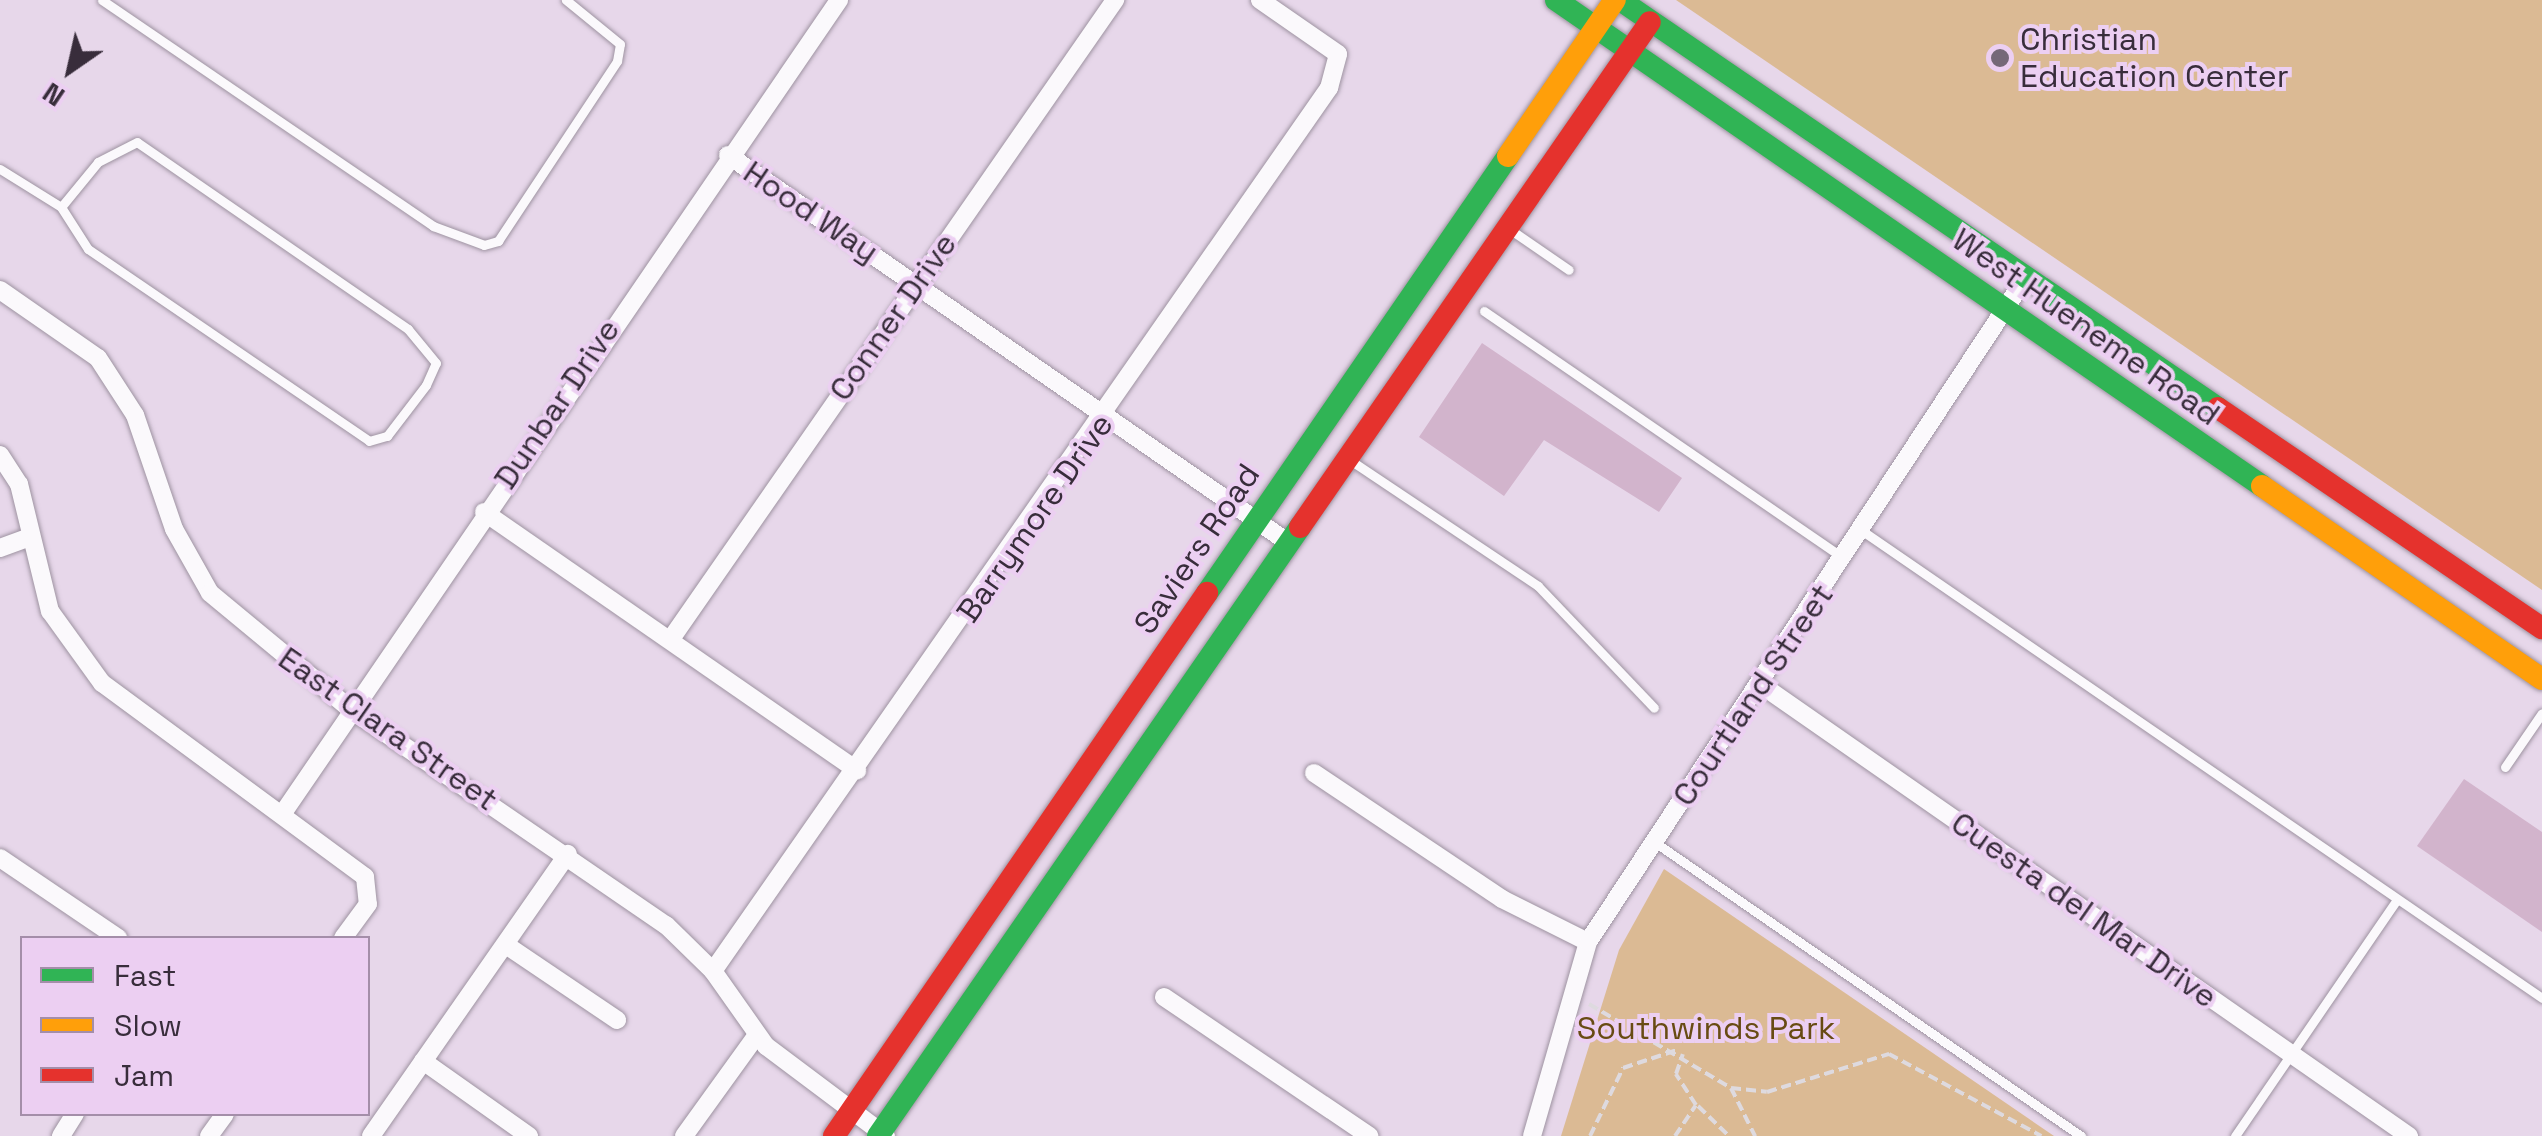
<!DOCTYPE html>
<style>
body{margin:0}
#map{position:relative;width:2542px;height:1136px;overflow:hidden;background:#e7d7ea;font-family:"Space Grotesk",sans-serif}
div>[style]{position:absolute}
.green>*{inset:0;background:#dbba94}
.building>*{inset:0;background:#d2b4cc}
.path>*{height:4px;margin-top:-2px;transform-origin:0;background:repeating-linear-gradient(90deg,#dedadf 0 10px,transparent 0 15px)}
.roads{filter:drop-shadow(0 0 2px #9e93a1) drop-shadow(0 0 2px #9e93a1)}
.lane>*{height:9px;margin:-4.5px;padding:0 4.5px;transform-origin:4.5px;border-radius:4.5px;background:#fbf9fc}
.street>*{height:18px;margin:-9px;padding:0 9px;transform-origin:9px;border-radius:9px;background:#fbf9fc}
.fast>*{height:22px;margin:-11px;padding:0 11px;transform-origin:11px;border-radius:11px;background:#30b455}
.slow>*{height:22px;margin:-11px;padding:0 11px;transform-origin:11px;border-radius:11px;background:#ff9f0a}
.jam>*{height:22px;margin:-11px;padding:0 11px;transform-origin:11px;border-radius:11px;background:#e5322d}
.dots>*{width:28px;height:28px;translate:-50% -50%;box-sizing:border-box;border:5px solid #eccff2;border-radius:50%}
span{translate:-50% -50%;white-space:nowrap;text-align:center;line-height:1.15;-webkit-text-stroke:8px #eccff2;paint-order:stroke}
.poi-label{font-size:32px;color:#382d3b}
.left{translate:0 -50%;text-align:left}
.street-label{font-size:32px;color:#382d3b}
.park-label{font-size:32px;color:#684b13}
.legend{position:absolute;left:20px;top:936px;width:350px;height:180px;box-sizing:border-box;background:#eccff2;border:2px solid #a48ea9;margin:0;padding:12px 18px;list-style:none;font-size:30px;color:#382d3b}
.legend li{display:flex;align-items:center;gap:20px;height:50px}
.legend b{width:50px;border:2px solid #a48ea9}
.north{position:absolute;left:20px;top:20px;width:100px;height:100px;-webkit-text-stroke:8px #eccff2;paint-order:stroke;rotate:214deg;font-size:28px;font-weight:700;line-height:40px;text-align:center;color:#382d3b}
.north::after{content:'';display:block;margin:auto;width:35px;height:45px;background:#382d3b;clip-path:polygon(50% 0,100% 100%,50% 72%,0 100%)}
</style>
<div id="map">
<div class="green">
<div style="clip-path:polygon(1676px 0,2542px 0,2542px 590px)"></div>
<div style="clip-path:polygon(1664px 869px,2054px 1136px,1561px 1136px,1619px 950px)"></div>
</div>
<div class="building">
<div style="clip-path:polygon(1482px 343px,1682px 478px,1659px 512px,1544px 440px,1504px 496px,1419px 437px)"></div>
<div style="clip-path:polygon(2464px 779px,2542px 832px,2542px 932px,2417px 846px)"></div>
</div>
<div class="path">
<div style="left:1589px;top:1004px;width:165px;rotate:30.6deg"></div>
<div style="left:1731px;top:1088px;width:54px;rotate:63.4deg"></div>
<div style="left:1731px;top:1088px;width:36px;rotate:6deg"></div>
<div style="left:1767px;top:1092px;width:128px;rotate:-17.3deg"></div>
<div style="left:1889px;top:1054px;width:173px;rotate:28.3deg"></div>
<div style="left:1698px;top:1106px;width:43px;rotate:44.1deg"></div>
<div style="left:1590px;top:1136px;width:76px;rotate:-64.1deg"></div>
<div style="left:1623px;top:1068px;width:57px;rotate:-18.4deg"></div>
<div style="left:1675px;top:1136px;width:37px;rotate:-56deg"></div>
<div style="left:1696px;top:1105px;width:37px;rotate:-123deg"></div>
<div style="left:1676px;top:1074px;width:21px;rotate:-71deg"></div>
</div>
<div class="roads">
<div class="lane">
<div style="left:102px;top:0;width:401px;rotate:34.3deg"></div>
<div style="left:433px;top:226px;width:54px;rotate:20.4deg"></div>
<div style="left:484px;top:245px;width:15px;rotate:-16deg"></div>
<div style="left:498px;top:241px;width:216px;rotate:-56.5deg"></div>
<div style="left:617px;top:61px;width:17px;rotate:-80deg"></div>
<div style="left:620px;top:44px;width:70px;rotate:-140.8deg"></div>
<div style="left:0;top:169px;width:72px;rotate:31.9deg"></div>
<div style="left:61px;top:207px;width:50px;rotate:57.3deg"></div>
<div style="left:88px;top:249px;width:340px;rotate:34.3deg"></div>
<div style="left:369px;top:441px;width:19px;rotate:-16deg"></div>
<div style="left:387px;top:436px;width:64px;rotate:-52.6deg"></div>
<div style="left:426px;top:385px;width:24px;rotate:-66deg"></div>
<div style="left:436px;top:363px;width:44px;rotate:-129.5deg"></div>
<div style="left:408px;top:329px;width:329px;rotate:-145.4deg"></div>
<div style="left:137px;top:142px;width:44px;rotate:152.9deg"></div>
<div style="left:98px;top:162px;width:58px;rotate:129.4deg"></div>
<div style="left:1511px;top:230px;width:70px;rotate:34.6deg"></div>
<div style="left:1484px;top:311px;width:436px;rotate:34.5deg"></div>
<div style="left:1350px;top:460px;width:226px;rotate:33.8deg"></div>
<div style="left:1538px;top:586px;width:168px;rotate:46.4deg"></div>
<div style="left:1864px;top:532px;width:823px;rotate:34.5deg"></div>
<div style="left:2505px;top:767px;width:65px;rotate:-55.6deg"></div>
<div style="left:1653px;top:841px;width:520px;rotate:34.58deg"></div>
<div style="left:2235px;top:1136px;width:287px;rotate:-55.6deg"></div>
</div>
<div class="street">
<div style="left:728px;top:155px;width:682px;rotate:34.67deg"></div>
<div style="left:0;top:290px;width:119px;rotate:34.8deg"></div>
<div style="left:98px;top:358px;width:68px;rotate:57deg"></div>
<div style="left:135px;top:415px;width:120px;rotate:71.1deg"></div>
<div style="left:174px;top:529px;width:73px;rotate:60.6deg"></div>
<div style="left:210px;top:593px;width:182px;rotate:39.6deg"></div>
<div style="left:350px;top:709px;width:383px;rotate:34.4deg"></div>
<div style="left:666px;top:925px;width:66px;rotate:44.4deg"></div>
<div style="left:713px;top:971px;width:92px;rotate:54.8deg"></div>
<div style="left:766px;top:1046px;width:150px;rotate:36.9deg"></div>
<div style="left:0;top:455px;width:35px;rotate:57deg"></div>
<div style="left:19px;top:484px;width:131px;rotate:76.3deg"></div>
<div style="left:50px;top:611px;width:89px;rotate:54.2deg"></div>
<div style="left:102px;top:683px;width:327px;rotate:36.4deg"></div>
<div style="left:365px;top:877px;width:27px;rotate:84deg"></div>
<div style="left:368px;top:904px;width:42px;rotate:126.3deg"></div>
<div style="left:484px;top:512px;width:454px;rotate:34.7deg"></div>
<div style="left:0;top:548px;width:29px;rotate:-20deg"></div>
<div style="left:673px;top:636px;width:775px;rotate:-55.2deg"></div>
<div style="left:1760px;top:684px;width:791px;rotate:34.86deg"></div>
<div style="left:1314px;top:773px;width:226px;rotate:33.8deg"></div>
<div style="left:1502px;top:899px;width:96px;rotate:26.6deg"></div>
<div style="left:283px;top:813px;width:985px;rotate:-55.63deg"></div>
<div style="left:0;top:858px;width:143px;rotate:34.1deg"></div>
<div style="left:506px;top:945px;width:134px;rotate:34deg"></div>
<div style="left:713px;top:971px;width:1077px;rotate:-55.1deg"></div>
<div style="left:1329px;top:88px;width:35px;rotate:-75deg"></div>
<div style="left:1338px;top:54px;width:95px;rotate:-145.3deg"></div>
<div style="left:1164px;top:997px;width:248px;rotate:34.1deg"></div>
<div style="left:423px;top:1061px;width:130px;rotate:35.3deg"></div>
<div style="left:61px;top:1136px;width:26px;rotate:-58deg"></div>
<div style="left:209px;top:1136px;width:27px;rotate:-54deg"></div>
<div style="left:371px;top:1136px;width:344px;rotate:-55.1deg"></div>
<div style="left:684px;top:1136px;width:123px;rotate:-54.2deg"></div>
<div style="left:1532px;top:1136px;width:202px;rotate:-73.9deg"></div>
<div style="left:1588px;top:942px;width:796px;rotate:-56.63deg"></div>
</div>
<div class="fast">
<div style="left:1556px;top:0;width:857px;rotate:34.54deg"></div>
<div style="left:1620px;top:0;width:724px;rotate:34.3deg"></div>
<div style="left:1207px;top:593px;width:531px;rotate:-55.44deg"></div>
<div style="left:878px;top:1136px;width:741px;rotate:-55.28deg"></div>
</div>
<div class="slow">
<div style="left:1508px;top:156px;width:189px;rotate:-55.6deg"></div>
<div style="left:2262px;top:486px;width:340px;rotate:34.6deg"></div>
</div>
<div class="jam">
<div style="left:2218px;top:408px;width:392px;rotate:34.2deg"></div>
<div style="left:1300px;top:527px;width:614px;rotate:-55.28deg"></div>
<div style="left:834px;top:1136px;width:659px;rotate:-55.51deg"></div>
</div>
</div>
<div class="dots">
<div style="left:2000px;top:58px;background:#756878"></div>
</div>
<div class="poi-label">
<span class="left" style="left:2020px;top:58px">Christian<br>Education Center</span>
</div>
<div class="street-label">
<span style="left:811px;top:212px;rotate:34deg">Hood Way</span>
<span style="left:893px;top:317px;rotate:-55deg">Conner Drive</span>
<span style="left:2086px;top:327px;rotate:35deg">West Hueneme Road</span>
<span style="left:557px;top:404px;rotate:-56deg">Dunbar Drive</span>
<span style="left:1035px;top:518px;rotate:-55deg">Barrymore Drive</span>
<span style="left:1197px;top:549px;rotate:-56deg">Saviers Road</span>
<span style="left:1753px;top:695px;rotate:-56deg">Courtland Street</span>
<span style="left:388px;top:729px;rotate:35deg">East Clara Street</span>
<span style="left:2084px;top:910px;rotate:35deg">Cuesta del Mar Drive</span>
</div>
<div class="park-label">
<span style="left:1706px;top:1028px">Southwinds Park</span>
</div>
<ul class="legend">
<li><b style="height:12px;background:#30b455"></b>Fast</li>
<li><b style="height:12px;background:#ff9f0a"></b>Slow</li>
<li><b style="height:12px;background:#e5322d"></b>Jam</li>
</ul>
<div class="north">N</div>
</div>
